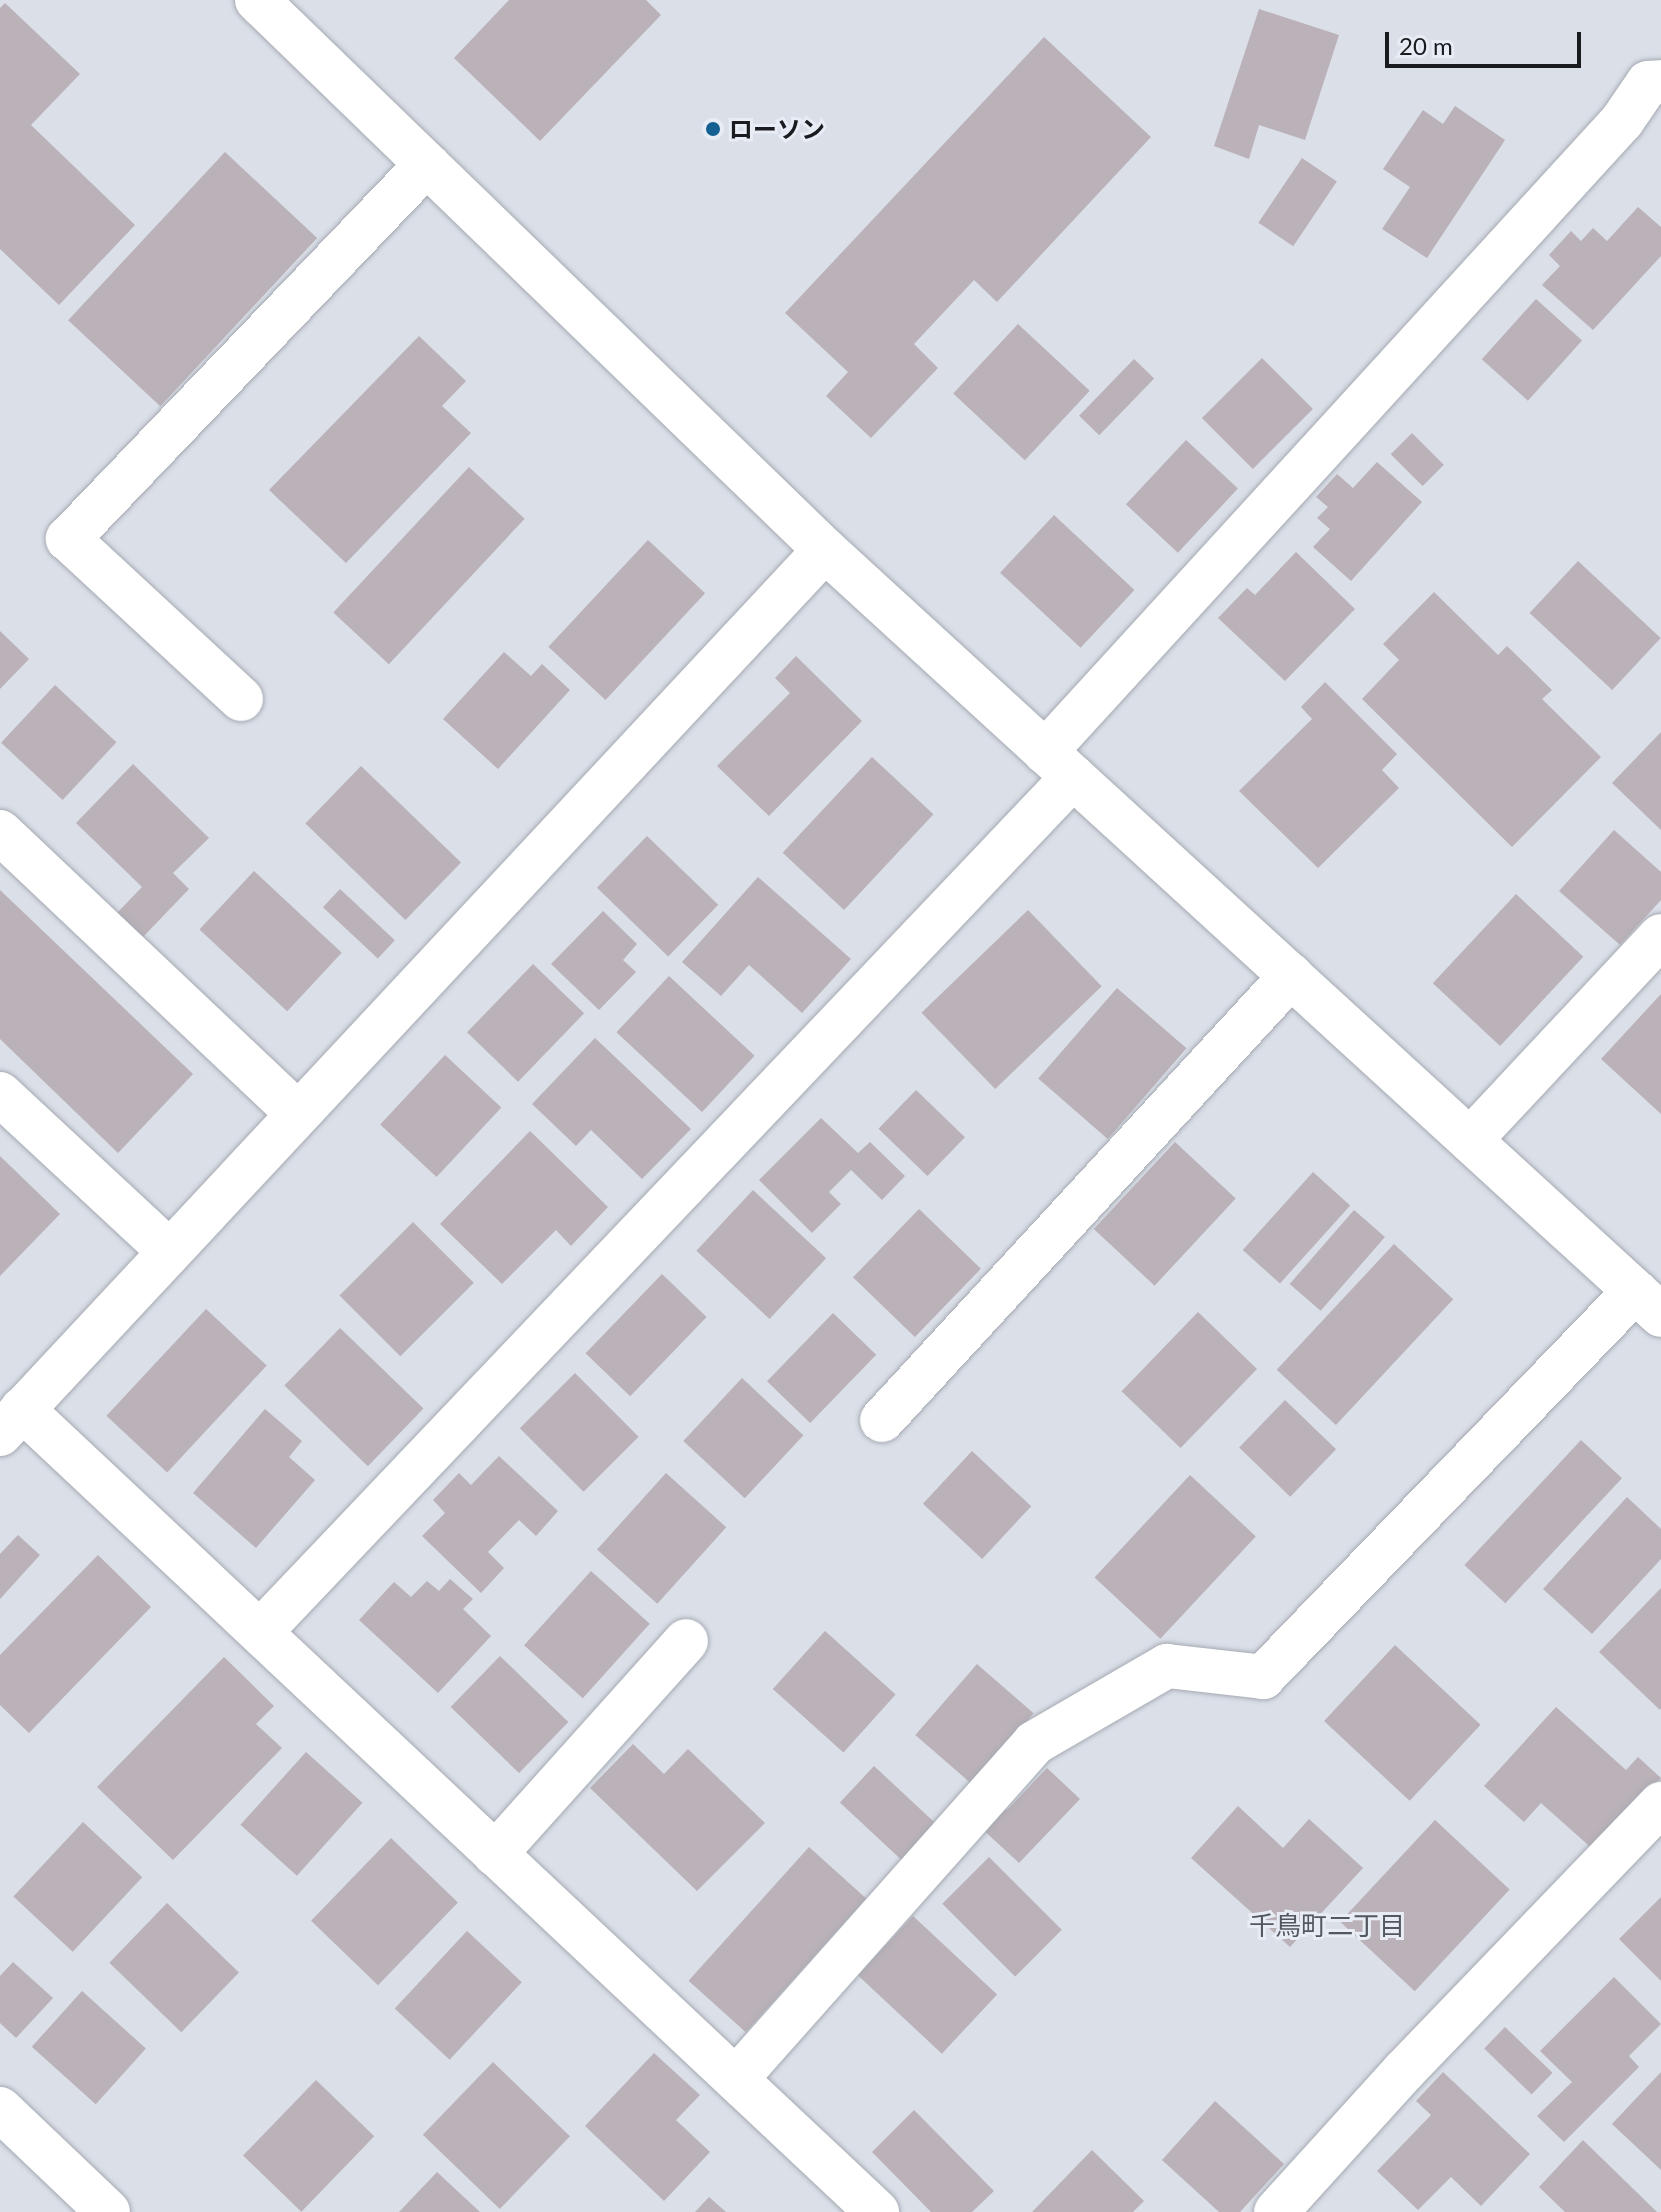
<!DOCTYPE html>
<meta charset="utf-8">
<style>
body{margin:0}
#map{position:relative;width:1661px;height:2212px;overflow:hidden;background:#dadfe8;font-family:Lato,"Noto Sans JP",sans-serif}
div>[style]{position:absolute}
.building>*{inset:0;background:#bbb1b8;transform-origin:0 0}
.roads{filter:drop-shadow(0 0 2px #a5aab2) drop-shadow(0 0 2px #a5aab2)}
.minor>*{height:44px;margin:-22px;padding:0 22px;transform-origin:22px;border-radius:22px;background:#fff}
.highway>*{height:44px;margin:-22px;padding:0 22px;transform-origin:22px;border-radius:22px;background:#fff}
.dots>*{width:22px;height:22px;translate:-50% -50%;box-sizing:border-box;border:4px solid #e7ecf5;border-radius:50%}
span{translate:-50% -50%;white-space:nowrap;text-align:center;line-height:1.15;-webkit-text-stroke:6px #e7ecf5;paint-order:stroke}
.poi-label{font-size:24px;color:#191b1e;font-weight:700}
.left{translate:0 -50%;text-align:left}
.neighbourhood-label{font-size:26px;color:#53575e}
.scale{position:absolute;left:1385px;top:32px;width:196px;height:36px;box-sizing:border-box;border:4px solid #191b1e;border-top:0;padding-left:10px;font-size:24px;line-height:28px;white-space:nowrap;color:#191b1e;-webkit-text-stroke:6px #e7ecf5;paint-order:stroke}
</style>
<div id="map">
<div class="building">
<div style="clip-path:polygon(509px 0,646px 0,661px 15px,540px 141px,454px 58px)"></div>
<div style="clip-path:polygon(5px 3px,80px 74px,31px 125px,135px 225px,59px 305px,0 249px,0 8px)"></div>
<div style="clip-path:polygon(1259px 9px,1339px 35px,1305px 140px,1259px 125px,1249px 159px,1214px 146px)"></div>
<div style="clip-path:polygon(1044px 37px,1151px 137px,997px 302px,974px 280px,914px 344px,938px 368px,871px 438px,826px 396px,848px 372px,785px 313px)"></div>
<div style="clip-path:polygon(1455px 106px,1505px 140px,1427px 258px,1382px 229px,1410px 187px,1383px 169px,1423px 110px,1443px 124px)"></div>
<div style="left:225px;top:152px;width:126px;height:230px;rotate:43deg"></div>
<div style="left:1302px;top:158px;width:42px;height:78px;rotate:34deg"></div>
<div style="clip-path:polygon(1638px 207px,1661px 227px,1661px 256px,1593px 330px,1542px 285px,1560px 266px,1549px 255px,1571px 231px,1581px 241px,1593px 228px,1607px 241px)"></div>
<div style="left:1536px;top:299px;width:62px;height:81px;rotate:42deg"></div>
<div style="left:1018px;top:324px;width:98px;height:95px;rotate:43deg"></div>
<div style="clip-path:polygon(419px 336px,466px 381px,442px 406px,471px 433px,346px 563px,269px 490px)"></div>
<div style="left:1262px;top:358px;width:72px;height:85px;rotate:45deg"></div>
<div style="left:1134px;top:359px;width:28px;height:79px;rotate:44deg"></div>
<div style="left:1412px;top:433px;width:45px;height:30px;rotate:45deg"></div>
<div style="left:1186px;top:440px;width:71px;height:88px;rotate:43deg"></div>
<div style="clip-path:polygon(1377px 462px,1422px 502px,1351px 581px,1313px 547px,1330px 529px,1317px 518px,1328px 507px,1316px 497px,1337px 474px,1353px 488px)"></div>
<div style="left:469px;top:467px;width:76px;height:199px;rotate:43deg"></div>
<div style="left:1054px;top:515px;width:110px;height:79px;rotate:43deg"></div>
<div style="left:648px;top:540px;width:78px;height:146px;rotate:43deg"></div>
<div style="clip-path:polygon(1296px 552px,1355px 609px,1285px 681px,1218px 618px,1247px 588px,1255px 595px)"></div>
<div style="left:1578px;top:561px;width:113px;height:71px;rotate:43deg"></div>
<div style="clip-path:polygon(1434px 592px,1498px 655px,1507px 646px,1552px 690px,1542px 699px,1601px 757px,1512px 847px,1362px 699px,1399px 660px,1383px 644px)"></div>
<div style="clip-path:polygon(0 631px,29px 659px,0 689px)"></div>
<div style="clip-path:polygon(504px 652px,531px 676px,542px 664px,570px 690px,498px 769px,443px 719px)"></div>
<div style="clip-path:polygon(796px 656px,862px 721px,769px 816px,717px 766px,790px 693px,775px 678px)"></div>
<div style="clip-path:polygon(1325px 682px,1397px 754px,1382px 770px,1399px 788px,1318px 868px,1239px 791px,1312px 719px,1301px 707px)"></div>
<div style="left:55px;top:685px;width:84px;height:79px;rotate:43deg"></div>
<div style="clip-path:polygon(1661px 732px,1661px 830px,1612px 783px)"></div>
<div style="left:872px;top:757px;width:84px;height:131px;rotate:43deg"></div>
<div style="clip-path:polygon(133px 764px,209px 838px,173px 873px,189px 889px,142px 938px,117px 913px,142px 887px,76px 823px)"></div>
<div style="left:361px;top:766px;width:139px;height:80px;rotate:44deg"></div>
<div style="clip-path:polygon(1614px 830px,1661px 872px,1661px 900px,1620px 945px,1559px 891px)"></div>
<div style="left:647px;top:836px;width:99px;height:72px;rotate:44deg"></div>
<div style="left:254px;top:871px;width:120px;height:80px;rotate:43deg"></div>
<div style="clip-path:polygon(758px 877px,851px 959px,802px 1013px,749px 965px,721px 996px,682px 962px)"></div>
<div style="left:340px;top:889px;width:75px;height:25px;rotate:43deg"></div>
<div style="clip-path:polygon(0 890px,193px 1074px,118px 1153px,0 1039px)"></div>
<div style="left:1516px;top:894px;width:92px;height:122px;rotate:43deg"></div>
<div style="left:1028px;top:910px;width:106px;height:148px;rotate:46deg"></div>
<div style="clip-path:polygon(603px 911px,637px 944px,623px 960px,636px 972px,599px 1010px,551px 964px)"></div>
<div style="left:533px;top:964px;width:71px;height:95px;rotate:44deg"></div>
<div style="left:669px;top:976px;width:117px;height:77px;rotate:43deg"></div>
<div style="left:1117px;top:988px;width:92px;height:120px;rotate:41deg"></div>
<div style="clip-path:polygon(1661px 994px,1661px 1114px,1601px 1059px)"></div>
<div style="clip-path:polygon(595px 1038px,691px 1129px,642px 1179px,591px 1130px,576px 1146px,532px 1104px)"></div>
<div style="left:445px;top:1055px;width:77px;height:95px;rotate:43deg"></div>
<div style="left:916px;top:1090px;width:68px;height:54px;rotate:44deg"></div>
<div style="clip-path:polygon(821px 1118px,858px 1153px,870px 1142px,905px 1176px,882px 1200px,851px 1170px,829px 1192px,841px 1204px,812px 1233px,759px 1180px)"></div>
<div style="clip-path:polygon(530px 1131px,608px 1207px,571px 1246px,556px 1230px,502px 1284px,440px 1224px)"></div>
<div style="left:1175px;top:1142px;width:83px;height:119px;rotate:43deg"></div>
<div style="clip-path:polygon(0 1156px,60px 1214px,0 1276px)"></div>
<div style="left:1313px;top:1172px;width:50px;height:105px;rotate:42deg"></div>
<div style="left:753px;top:1190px;width:100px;height:83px;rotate:43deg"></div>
<div style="left:919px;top:1209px;width:86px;height:95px;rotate:44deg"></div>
<div style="left:1354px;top:1210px;width:41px;height:98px;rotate:41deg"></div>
<div style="left:413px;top:1222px;width:86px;height:104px;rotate:45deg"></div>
<div style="left:1394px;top:1244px;width:81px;height:172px;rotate:43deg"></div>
<div style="left:662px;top:1274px;width:62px;height:110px;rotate:44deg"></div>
<div style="left:206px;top:1309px;width:83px;height:146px;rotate:43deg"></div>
<div style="left:1198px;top:1312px;width:82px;height:110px;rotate:44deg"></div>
<div style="left:833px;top:1313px;width:60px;height:95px;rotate:44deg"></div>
<div style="left:340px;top:1328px;width:116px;height:80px;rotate:44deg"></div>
<div style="left:575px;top:1373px;width:90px;height:78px;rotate:45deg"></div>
<div style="left:742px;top:1378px;width:84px;height:86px;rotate:43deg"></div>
<div style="left:1285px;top:1400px;width:71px;height:66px;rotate:44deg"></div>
<div style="clip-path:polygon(265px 1409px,302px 1441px,289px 1457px,315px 1480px,256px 1548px,193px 1493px)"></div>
<div style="left:1581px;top:1440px;width:56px;height:171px;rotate:43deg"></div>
<div style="left:972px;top:1451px;width:81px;height:72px;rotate:43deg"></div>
<div style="clip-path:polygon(499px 1456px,558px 1511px,536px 1536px,519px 1520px,488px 1552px,504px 1568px,481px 1593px,422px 1536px,445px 1513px,433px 1500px,459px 1473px,471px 1485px)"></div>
<div style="left:666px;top:1473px;width:81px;height:103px;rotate:42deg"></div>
<div style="left:1190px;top:1475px;width:90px;height:140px;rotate:43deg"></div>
<div style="clip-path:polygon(1627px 1497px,1661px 1529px,1661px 1559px,1592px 1634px,1543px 1589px)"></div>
<div style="clip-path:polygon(18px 1535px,40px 1555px,0 1599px,0 1554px)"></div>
<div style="clip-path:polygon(98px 1555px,151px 1607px,29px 1733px,0 1705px,0 1655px)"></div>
<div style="left:591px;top:1571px;width:79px;height:100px;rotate:42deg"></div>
<div style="clip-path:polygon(450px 1579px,473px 1599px,463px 1609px,491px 1636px,438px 1693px,359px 1620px,394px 1582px,411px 1597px,427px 1581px,439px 1591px)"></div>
<div style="clip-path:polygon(1661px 1588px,1661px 1708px,1660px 1710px,1599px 1652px)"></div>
<div style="left:825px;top:1631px;width:95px;height:78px;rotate:42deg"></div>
<div style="left:1395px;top:1645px;width:117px;height:104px;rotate:43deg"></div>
<div style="left:500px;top:1656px;width:95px;height:71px;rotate:44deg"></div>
<div style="clip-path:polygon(224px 1657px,274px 1706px,256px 1724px,282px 1748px,173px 1860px,97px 1787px)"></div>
<div style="left:977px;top:1664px;width:75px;height:94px;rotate:41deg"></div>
<div style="clip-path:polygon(1556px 1707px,1626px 1770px,1638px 1757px,1661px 1778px,1596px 1852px,1541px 1803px,1524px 1822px,1484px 1786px)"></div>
<div style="clip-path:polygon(633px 1744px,664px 1774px,688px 1749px,765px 1823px,697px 1891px,590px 1788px)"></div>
<div style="left:306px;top:1752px;width:76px;height:98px;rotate:42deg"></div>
<div style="left:874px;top:1766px;width:84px;height:50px;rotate:43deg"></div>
<div style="clip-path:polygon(1047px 1768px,1080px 1799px,1019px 1863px,979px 1826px,999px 1803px,1007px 1810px)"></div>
<div style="clip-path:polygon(1238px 1806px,1283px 1848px,1309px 1819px,1363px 1868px,1290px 1947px,1191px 1858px)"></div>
<div style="left:1435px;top:1820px;width:102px;height:139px;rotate:43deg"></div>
<div style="left:83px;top:1822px;width:81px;height:102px;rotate:43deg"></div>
<div style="left:391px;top:1838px;width:93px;height:115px;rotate:44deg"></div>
<div style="left:809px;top:1847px;width:77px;height:180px;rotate:42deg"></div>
<div style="left:989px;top:1857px;width:103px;height:66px;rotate:45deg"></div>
<div style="clip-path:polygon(1661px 1897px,1661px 1981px,1619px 1939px)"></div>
<div style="left:167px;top:1903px;width:100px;height:83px;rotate:44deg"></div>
<div style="left:913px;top:1916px;width:115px;height:81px;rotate:43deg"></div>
<div style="left:467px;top:1931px;width:75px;height:106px;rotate:43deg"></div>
<div style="clip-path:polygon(13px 1962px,53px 1998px,16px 2038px,0 2023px,0 1976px)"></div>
<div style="clip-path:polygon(1614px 1977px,1661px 2024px,1629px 2056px,1639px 2067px,1564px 2142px,1537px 2116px,1572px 2082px,1540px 2051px)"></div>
<div style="left:82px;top:1991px;width:86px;height:75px;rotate:42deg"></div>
<div style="left:1505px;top:2027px;width:66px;height:30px;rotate:44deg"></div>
<div style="clip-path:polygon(654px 2053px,700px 2095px,676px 2120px,710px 2152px,664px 2201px,585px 2126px)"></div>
<div style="left:493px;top:2062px;width:107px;height:101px;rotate:44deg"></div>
<div style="clip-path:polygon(1443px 2072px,1530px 2154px,1481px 2206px,1451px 2177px,1418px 2210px,1377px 2171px,1431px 2115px,1416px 2101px)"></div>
<div style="clip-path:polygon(1661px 2072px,1661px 2170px,1612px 2124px)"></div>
<div style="left:316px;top:2080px;width:81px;height:105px;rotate:44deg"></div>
<div style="clip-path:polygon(1215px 2101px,1284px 2164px,1240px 2212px,1219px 2212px,1162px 2160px)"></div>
<div style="clip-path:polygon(914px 2110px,994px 2191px,972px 2212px,931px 2212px,872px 2152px)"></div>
<div style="clip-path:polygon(1583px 2140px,1657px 2212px,1565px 2212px,1539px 2187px)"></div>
<div style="clip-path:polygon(1092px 2150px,1144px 2201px,1133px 2212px,1032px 2212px)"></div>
<div style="clip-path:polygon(437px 2172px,480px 2212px,399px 2212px)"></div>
<div style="clip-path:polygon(709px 2197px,726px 2212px,695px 2212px)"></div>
</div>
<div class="roads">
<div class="minor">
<div style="left:257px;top:0;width:791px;rotate:44.08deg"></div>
<div style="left:825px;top:550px;width:1133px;rotate:42.46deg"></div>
<div style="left:241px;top:699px;width:236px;rotate:-137.2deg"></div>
<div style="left:68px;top:539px;width:519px;rotate:-46.25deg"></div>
<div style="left:1045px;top:752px;width:855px;rotate:-47.56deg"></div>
<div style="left:1622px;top:121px;width:46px;rotate:-55.6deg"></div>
<div style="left:1648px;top:83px;width:13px;rotate:-4deg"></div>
<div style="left:0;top:832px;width:410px;rotate:43.4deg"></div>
<div style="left:0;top:1094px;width:231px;rotate:42.9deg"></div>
<div style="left:1470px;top:1140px;width:279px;rotate:-46.9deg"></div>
<div style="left:22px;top:1409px;width:1173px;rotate:43.2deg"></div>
<div style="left:882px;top:1420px;width:604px;rotate:-47.35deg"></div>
<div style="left:0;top:1434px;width:1209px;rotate:-46.98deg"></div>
<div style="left:260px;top:1632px;width:1180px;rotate:-46.44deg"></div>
<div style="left:495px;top:1854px;width:286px;rotate:-48.1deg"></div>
<div style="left:736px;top:2079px;width:449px;rotate:-48.4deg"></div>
<div style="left:1034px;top:1743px;width:154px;rotate:-30.1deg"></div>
<div style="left:1167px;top:1666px;width:97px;rotate:6.5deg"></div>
<div style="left:1263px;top:1677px;width:536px;rotate:-46.06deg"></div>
<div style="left:0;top:2109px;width:149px;rotate:43.6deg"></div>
<div style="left:1276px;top:2212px;width:190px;rotate:-47.8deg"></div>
<div style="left:1404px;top:2071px;width:371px;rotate:-46.1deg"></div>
</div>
<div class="highway">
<div style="left:262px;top:5px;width:5px;rotate:-90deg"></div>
</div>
</div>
<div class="dots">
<div style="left:713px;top:129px;background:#156093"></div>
</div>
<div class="poi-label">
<span class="left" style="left:729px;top:129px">ローソン</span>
</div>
<div class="neighbourhood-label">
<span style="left:1327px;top:1926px">千鳥町二丁目</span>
</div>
<div class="scale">20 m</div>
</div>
